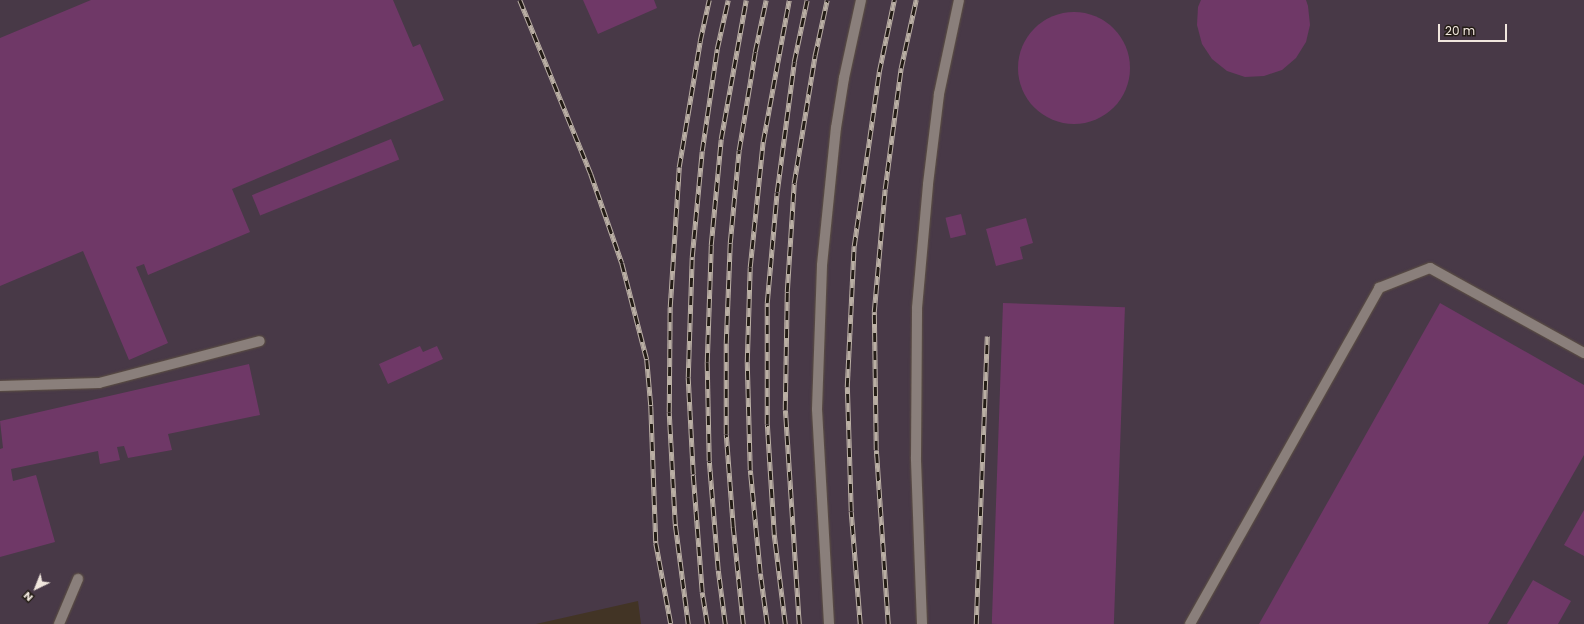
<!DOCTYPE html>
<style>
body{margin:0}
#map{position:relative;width:1584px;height:624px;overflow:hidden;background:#423425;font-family:Poppins,sans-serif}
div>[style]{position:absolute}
.industrial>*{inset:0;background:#483947}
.building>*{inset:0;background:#6f3867;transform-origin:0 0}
.round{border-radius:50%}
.roads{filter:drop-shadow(0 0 1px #5e5143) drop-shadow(0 0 1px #5e5143)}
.minor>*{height:10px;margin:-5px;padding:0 5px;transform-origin:5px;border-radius:5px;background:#8a7f7b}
.rail>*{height:4.5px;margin-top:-2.25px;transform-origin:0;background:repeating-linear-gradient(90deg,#241d16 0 9px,#baafa4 0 18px);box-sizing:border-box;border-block:1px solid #baafa4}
span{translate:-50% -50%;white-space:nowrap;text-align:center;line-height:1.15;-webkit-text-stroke:3px #241d16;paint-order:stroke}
.north{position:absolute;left:16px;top:568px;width:40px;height:40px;-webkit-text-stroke:3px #241d16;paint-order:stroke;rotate:223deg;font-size:11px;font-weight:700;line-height:16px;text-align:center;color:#f1e7de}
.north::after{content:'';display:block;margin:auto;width:14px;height:18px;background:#f1e7de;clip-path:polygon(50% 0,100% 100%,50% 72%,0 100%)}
.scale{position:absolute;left:1438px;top:24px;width:69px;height:18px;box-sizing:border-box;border:2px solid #f1e7de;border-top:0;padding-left:5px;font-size:12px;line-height:14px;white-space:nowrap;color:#f1e7de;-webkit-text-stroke:3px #241d16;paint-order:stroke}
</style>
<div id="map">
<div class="industrial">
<div style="clip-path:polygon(0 0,1584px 0,1584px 624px,641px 624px,638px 601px,536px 624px,0 624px)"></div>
</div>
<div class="building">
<div style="clip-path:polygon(91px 0,393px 0,413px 47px,420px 44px,444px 100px,232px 189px,250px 232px,148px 275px,144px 264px,136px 267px,168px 343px,129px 360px,83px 251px,0 286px,0 38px)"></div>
<div style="clip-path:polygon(583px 0,654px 0,657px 8px,598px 34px)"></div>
<div style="clip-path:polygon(1201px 0,1306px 0,1308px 6px,1310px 25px,1306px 42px,1296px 58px,1282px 70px,1264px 76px,1245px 77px,1227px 71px,1212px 59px,1202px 44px,1197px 25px,1198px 7px)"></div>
<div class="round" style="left:1018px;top:12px;width:112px;height:112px"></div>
<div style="left:391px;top:139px;width:22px;height:150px;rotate:68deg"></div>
<div style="left:961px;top:214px;width:21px;height:16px;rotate:76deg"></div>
<div style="clip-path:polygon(1026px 218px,1033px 243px,1020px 247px,1023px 259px,996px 266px,986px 229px)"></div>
<div style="left:1003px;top:303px;width:122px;height:321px;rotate:2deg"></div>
<div style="clip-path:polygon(1440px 303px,1584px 385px,1584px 455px,1488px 624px,1259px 624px)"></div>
<div style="clip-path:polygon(420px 346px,423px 352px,437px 346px,443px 359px,388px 384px,379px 364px)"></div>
<div style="clip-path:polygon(249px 364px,260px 415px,168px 434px,172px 450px,128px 458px,124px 446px,117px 447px,120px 460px,100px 464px,98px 451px,11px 469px,13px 481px,36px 475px,55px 542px,0 557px,0 449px,3px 448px,0 421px)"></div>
<div style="clip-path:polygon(1584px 510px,1584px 556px,1564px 545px)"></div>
<div style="clip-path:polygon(1533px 580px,1571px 601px,1558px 624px,1507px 624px)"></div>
</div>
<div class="roads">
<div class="minor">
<div style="left:0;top:386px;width:99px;rotate:-1.7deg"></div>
<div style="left:99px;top:383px;width:166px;rotate:-14.6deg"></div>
<div style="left:59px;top:624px;width:49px;rotate:-67.1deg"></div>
<div style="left:829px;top:624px;width:215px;rotate:-93.2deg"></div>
<div style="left:817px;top:409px;width:144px;rotate:-88deg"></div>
<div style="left:822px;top:265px;width:138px;rotate:-84.2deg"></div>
<div style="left:836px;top:128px;width:51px;rotate:-80.9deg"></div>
<div style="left:844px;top:78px;width:80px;rotate:-77.7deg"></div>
<div style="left:922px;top:624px;width:167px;rotate:-92.1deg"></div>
<div style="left:916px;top:457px;width:149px;rotate:-89.6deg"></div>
<div style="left:917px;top:308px;width:124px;rotate:-84.9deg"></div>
<div style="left:928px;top:184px;width:91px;rotate:-83deg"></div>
<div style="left:939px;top:94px;width:96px;rotate:-78deg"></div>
<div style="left:1190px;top:624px;width:386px;rotate:-60.6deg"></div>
<div style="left:1379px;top:288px;width:55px;rotate:-21.4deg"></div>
<div style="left:1430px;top:268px;width:176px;rotate:28.9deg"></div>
</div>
</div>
<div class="rail">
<div style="left:520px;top:0;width:188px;rotate:67.8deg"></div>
<div style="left:591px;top:174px;width:94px;rotate:70.8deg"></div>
<div style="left:622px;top:263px;width:100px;rotate:75.5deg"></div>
<div style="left:647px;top:360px;width:46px;rotate:85deg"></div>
<div style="left:651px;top:406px;width:137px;rotate:87.9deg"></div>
<div style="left:656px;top:543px;width:82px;rotate:79.5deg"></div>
<div style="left:688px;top:624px;width:101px;rotate:-97.4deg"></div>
<div style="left:675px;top:524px;width:112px;rotate:-93.1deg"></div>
<div style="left:669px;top:412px;width:105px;rotate:-89.5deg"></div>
<div style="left:670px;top:307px;width:140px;rotate:-86.3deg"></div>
<div style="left:679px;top:167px;width:128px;rotate:-80.5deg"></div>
<div style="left:700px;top:41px;width:42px;rotate:-77.6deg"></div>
<div style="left:707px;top:624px;width:32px;rotate:-99deg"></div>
<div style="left:702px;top:592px;width:118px;rotate:-94.4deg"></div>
<div style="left:693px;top:474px;width:97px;rotate:-93deg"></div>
<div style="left:688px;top:377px;width:120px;rotate:-88.1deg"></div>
<div style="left:692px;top:257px;width:106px;rotate:-84.6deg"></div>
<div style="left:702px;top:151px;width:103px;rotate:-81.6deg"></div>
<div style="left:717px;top:49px;width:50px;rotate:-77.3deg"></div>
<div style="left:725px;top:624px;width:54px;rotate:-97.4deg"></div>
<div style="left:718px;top:570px;width:109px;rotate:-94.7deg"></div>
<div style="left:709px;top:461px;width:99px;rotate:-91.2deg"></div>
<div style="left:707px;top:362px;width:117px;rotate:-88deg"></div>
<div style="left:711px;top:245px;width:106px;rotate:-84.6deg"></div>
<div style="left:721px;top:139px;width:141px;rotate:-79.8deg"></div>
<div style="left:743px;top:624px;width:98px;rotate:-95.9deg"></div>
<div style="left:733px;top:527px;width:93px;rotate:-94.3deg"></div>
<div style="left:726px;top:434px;width:91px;rotate:-90deg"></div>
<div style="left:726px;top:343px;width:100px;rotate:-87.7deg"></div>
<div style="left:730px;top:243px;width:93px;rotate:-84.5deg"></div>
<div style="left:739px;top:150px;width:99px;rotate:-80.7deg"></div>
<div style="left:755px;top:52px;width:53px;rotate:-78.1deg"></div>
<div style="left:767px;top:624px;width:51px;rotate:-97.8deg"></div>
<div style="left:760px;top:573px;width:103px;rotate:-95.5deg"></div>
<div style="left:750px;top:470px;width:108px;rotate:-91.6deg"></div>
<div style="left:747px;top:362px;width:95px;rotate:-88.2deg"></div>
<div style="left:750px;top:267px;width:126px;rotate:-84.1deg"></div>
<div style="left:763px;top:142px;width:144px;rotate:-79.6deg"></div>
<div style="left:785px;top:624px;width:91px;rotate:-97deg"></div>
<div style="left:774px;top:534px;width:110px;rotate:-93.6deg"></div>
<div style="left:767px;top:424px;width:121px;rotate:-90deg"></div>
<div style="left:767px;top:303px;width:111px;rotate:-84.9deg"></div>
<div style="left:777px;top:192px;width:131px;rotate:-82.5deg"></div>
<div style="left:794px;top:62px;width:63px;rotate:-78.2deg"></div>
<div style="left:799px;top:624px;width:214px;rotate:-93.7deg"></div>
<div style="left:785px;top:410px;width:118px;rotate:-89deg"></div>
<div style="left:787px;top:292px;width:109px;rotate:-86.3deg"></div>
<div style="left:794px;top:183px;width:130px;rotate:-80.7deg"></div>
<div style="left:815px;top:55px;width:56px;rotate:-77.7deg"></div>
<div style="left:860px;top:624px;width:113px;rotate:-94.6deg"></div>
<div style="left:851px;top:511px;width:124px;rotate:-91.8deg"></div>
<div style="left:847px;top:387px;width:141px;rotate:-87.2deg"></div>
<div style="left:854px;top:246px;width:176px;rotate:-81.8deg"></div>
<div style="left:879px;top:72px;width:74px;rotate:-78.2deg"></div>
<div style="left:888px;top:624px;width:174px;rotate:-93.9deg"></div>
<div style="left:876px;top:450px;width:138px;rotate:-90.8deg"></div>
<div style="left:874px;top:312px;width:123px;rotate:-84.9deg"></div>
<div style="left:885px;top:189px;width:122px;rotate:-82.5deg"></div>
<div style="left:901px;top:68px;width:70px;rotate:-77.6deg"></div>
<div style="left:976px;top:624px;width:288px;rotate:-87.8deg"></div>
</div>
<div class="north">N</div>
<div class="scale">20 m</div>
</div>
